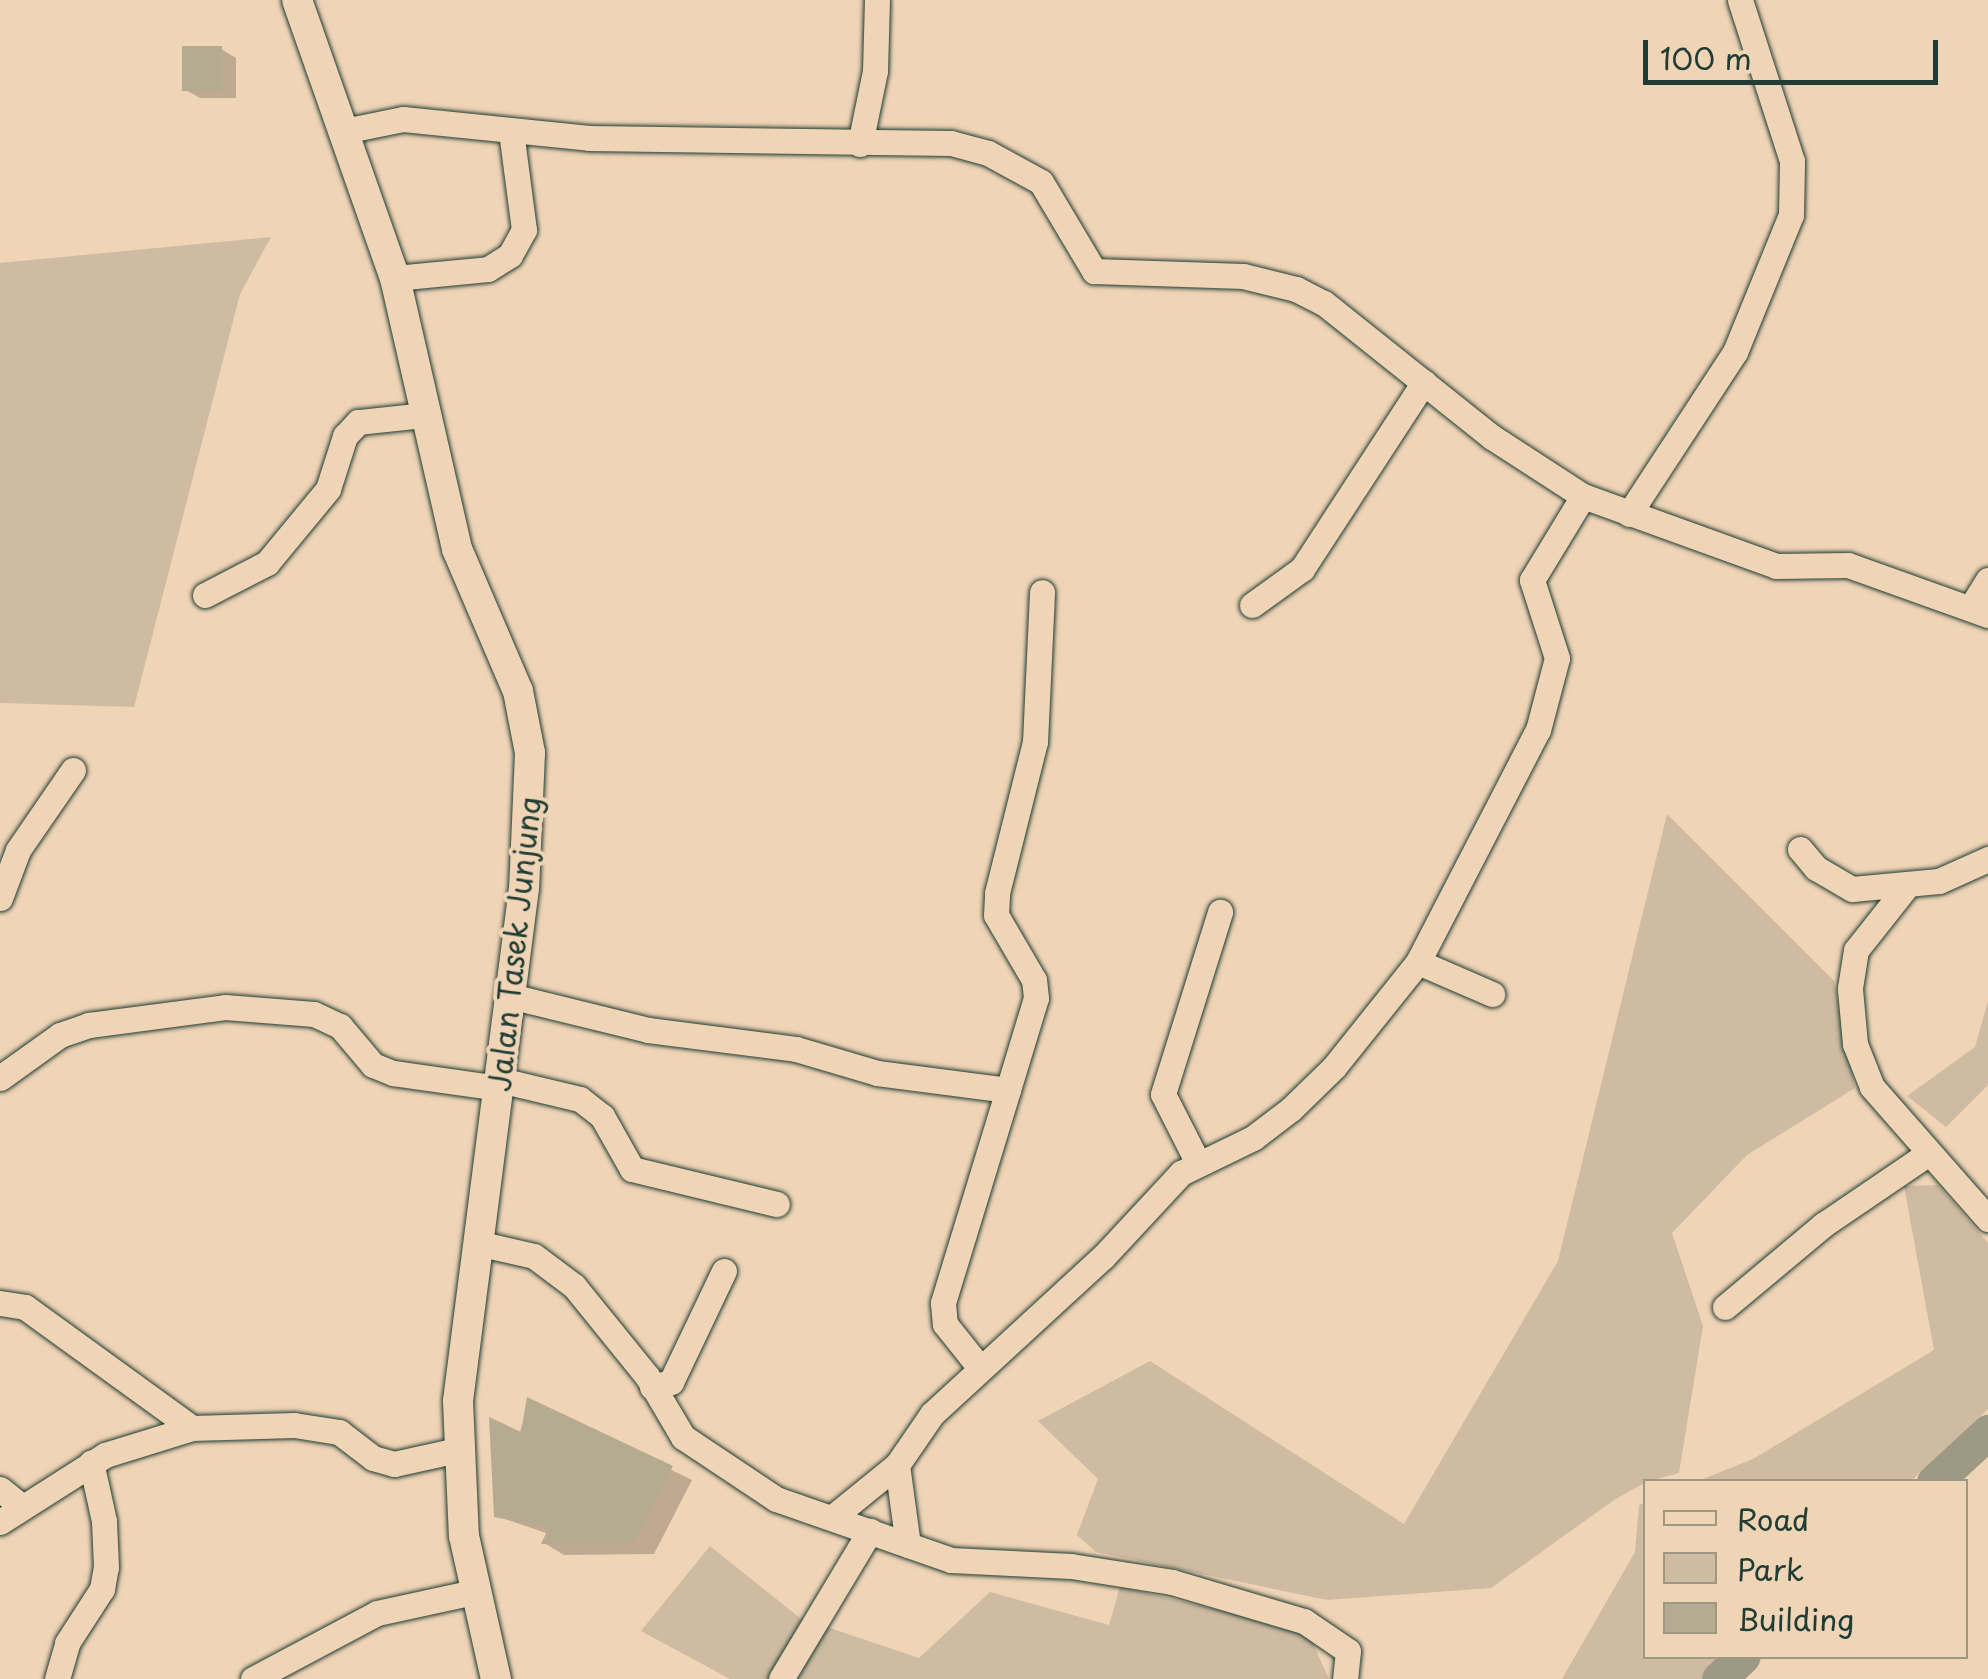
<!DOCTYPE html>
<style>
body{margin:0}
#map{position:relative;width:1988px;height:1679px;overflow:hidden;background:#f0d4b6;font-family:"Playpen Sans",sans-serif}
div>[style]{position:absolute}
.green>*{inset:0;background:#cebba1}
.shadow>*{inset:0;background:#0003}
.river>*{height:35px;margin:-17.5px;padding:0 17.5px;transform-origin:17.5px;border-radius:17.5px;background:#9d9983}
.building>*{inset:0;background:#b5aa92;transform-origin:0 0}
.roads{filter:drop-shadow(0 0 2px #1f3d34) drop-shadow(0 0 2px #1f3d34)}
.minor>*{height:25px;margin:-12.5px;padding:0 12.5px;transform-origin:12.5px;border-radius:12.5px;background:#f0d4b6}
.major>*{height:30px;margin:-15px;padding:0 15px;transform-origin:15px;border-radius:15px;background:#f0d4b6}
span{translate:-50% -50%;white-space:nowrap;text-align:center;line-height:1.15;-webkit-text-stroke:8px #f0d4b6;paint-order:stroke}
.street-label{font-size:30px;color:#1f3d34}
.legend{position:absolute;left:1643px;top:1479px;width:325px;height:180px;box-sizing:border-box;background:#f0d4b6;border:2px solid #9c9882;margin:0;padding:12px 18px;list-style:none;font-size:30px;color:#1f3d34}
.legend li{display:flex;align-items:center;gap:20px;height:50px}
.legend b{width:50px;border:2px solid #9c9882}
.scale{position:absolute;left:1643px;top:40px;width:295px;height:45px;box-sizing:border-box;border:5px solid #1f3d34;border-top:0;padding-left:12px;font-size:30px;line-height:35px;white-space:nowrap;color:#1f3d34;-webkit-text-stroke:8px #f0d4b6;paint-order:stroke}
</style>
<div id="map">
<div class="green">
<div style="clip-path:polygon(271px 237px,240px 294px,134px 707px,0 703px,0 263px)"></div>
<div style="clip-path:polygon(1667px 814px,1834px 981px,1855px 1088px,1747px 1155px,1672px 1233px,1703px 1326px,1679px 1473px,1646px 1482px,1614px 1500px,1491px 1588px,1327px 1600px,1096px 1552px,1077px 1535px,1098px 1479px,1038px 1421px,1150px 1361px,1404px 1524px,1558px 1261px)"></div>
<div style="clip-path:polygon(1988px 1001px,1988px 1085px,1946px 1127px,1907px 1096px,1975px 1047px)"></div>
<div style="clip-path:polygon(1938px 1185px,1988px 1243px,1988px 1409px,1911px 1481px,1698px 1481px,1753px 1459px,1934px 1350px,1904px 1186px)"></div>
<div style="clip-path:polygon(1645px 1503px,1646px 1656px,1725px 1657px,1701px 1679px,1562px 1679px,1635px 1552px,1639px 1505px)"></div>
<div style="clip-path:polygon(710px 1546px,800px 1618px,919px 1658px,990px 1592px,1109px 1625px,1120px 1587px,1307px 1630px,1329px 1679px,730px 1679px,641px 1631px)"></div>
</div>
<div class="shadow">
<div style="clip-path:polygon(221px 49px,236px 58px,236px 98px,200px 98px,184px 89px)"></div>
<div style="clip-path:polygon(529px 1401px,692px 1480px,654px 1554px,564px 1555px,544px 1543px,549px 1534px,496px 1516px)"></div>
</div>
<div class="river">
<div style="left:1934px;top:1482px;width:74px;rotate:-42.8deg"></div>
<div style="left:1719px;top:1679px;width:33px;rotate:-44deg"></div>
</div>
<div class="building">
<div style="left:182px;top:46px;width:40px;height:45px"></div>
<div style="clip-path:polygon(527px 1397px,673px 1466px,633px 1543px,541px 1544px,549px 1527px,494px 1517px,489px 1417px,521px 1432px)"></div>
</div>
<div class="roads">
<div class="minor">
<div style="left:344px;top:131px;width:60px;rotate:-11.5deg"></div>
<div style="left:403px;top:119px;width:187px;rotate:5.8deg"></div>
<div style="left:589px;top:138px;width:362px;rotate:0.8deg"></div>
<div style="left:951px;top:143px;width:38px;rotate:15deg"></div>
<div style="left:988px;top:153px;width:60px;rotate:28.7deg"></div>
<div style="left:1041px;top:182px;width:104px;rotate:59.2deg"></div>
<div style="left:1094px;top:271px;width:149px;rotate:1.9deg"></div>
<div style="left:1243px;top:276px;width:55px;rotate:13.8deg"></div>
<div style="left:1296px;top:289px;width:31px;rotate:27deg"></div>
<div style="left:1324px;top:303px;width:215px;rotate:38.6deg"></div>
<div style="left:1492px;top:437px;width:108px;rotate:33deg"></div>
<div style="left:1583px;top:496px;width:205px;rotate:19.9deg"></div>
<div style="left:1776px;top:566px;width:72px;rotate:-0.8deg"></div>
<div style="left:1848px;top:565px;width:149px;rotate:19.7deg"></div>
<div style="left:860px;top:144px;width:75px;rotate:-78.4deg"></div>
<div style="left:875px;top:71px;width:71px;rotate:-88.4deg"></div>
<div style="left:395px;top:278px;width:93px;rotate:-5.5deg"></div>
<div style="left:488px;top:269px;width:26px;rotate:-32deg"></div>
<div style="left:510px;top:255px;width:29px;rotate:-61deg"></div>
<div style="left:524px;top:230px;width:100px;rotate:-97.5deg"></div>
<div style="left:1629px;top:514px;width:194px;rotate:-56.8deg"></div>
<div style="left:1735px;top:352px;width:148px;rotate:-67.8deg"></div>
<div style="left:1791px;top:215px;width:54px;rotate:-88.9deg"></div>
<div style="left:1792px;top:161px;width:169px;rotate:-107.9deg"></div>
<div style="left:205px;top:595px;width:70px;rotate:-27.3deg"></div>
<div style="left:267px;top:563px;width:96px;rotate:-50.5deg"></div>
<div style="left:328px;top:489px;width:56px;rotate:-72.2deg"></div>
<div style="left:345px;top:436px;width:19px;rotate:-47deg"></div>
<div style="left:358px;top:422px;width:67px;rotate:-6deg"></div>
<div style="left:1252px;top:605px;width:62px;rotate:-35.8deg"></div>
<div style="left:1302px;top:569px;width:223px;rotate:-56.9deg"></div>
<div style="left:1971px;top:607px;width:32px;rotate:-58deg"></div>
<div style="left:1800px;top:849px;width:25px;rotate:50deg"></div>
<div style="left:1816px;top:868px;width:42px;rotate:30.3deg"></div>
<div style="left:1852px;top:889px;width:87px;rotate:-5.3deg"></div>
<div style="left:1939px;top:881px;width:54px;rotate:-24.2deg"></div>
<div style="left:1906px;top:887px;width:80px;rotate:128.4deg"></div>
<div style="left:1856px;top:950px;width:39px;rotate:99deg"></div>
<div style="left:1850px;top:989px;width:55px;rotate:84.8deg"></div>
<div style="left:1855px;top:1044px;width:46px;rotate:68.4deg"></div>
<div style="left:1872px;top:1087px;width:176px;rotate:48.7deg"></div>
<div style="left:0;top:898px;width:51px;rotate:-69.4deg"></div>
<div style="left:18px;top:850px;width:97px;rotate:-55.5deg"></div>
<div style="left:1418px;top:962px;width:81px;rotate:23.4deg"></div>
<div style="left:510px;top:996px;width:142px;rotate:13.8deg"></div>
<div style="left:648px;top:1030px;width:149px;rotate:7.3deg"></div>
<div style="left:796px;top:1049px;width:84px;rotate:16.5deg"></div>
<div style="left:877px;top:1073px;width:132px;rotate:7.4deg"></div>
<div style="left:1008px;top:1090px;width:223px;rotate:107deg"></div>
<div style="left:943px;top:1303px;width:21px;rotate:85deg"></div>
<div style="left:945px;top:1324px;width:56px;rotate:51.5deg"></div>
<div style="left:0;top:1078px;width:74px;rotate:-35.6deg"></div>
<div style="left:60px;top:1035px;width:31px;rotate:-19deg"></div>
<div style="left:89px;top:1025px;width:137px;rotate:-7.5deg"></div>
<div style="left:225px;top:1007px;width:89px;rotate:4.5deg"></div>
<div style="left:314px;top:1014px;width:29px;rotate:25deg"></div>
<div style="left:340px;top:1026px;width:51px;rotate:49.8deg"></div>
<div style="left:373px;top:1065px;width:22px;rotate:22deg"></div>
<div style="left:393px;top:1073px;width:107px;rotate:8.1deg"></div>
<div style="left:500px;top:1080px;width:82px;rotate:13.4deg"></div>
<div style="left:580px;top:1099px;width:28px;rotate:38deg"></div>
<div style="left:602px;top:1116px;width:61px;rotate:60.5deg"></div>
<div style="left:632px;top:1169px;width:149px;rotate:13.6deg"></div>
<div style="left:1008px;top:1090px;width:96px;rotate:-73.1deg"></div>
<div style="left:1036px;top:998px;width:18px;rotate:-96deg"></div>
<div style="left:1034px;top:980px;width:75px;rotate:-120.3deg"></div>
<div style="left:996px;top:915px;width:22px;rotate:-87deg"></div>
<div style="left:997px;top:893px;width:156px;rotate:-75.9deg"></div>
<div style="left:1035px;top:742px;width:150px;rotate:-87.3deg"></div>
<div style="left:1198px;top:1163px;width:77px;rotate:-116.9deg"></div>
<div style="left:1163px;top:1094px;width:191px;rotate:-72.6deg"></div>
<div style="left:477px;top:1243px;width:58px;rotate:12.8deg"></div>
<div style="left:534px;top:1256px;width:50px;rotate:36.9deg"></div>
<div style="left:574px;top:1286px;width:116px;rotate:51deg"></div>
<div style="left:647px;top:1376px;width:71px;rotate:59.5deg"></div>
<div style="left:683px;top:1437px;width:112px;rotate:33.7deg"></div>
<div style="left:776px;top:1499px;width:185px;rotate:19.2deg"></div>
<div style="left:951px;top:1560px;width:120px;rotate:2.9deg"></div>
<div style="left:1071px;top:1566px;width:102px;rotate:9deg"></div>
<div style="left:1172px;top:1582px;width:138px;rotate:16.5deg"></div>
<div style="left:1304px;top:1621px;width:53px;rotate:34.3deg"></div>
<div style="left:1348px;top:1651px;width:28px;rotate:96deg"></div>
<div style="left:0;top:1303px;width:25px;rotate:9deg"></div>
<div style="left:25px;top:1307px;width:206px;rotate:35.9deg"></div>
<div style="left:1725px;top:1307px;width:128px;rotate:-39.9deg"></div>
<div style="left:1823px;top:1225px;width:128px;rotate:-34.2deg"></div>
<div style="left:652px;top:1387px;width:20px;rotate:-15deg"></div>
<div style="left:671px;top:1382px;width:123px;rotate:-64.5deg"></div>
<div style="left:0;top:1489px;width:27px;rotate:39deg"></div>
<div style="left:833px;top:1517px;width:82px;rotate:-39.1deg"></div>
<div style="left:0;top:1522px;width:125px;rotate:-32.5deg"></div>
<div style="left:105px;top:1455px;width:91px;rotate:-17.2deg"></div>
<div style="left:192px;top:1428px;width:102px;rotate:-1.7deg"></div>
<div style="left:294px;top:1425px;width:46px;rotate:8.8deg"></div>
<div style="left:339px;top:1432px;width:43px;rotate:37.4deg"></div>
<div style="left:373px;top:1458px;width:22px;rotate:16deg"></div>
<div style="left:394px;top:1464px;width:65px;rotate:-12.5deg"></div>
<div style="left:908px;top:1545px;width:81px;rotate:-97.8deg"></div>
<div style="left:897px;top:1465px;width:62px;rotate:-55.5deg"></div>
<div style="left:932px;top:1414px;width:232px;rotate:-42.6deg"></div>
<div style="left:1103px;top:1257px;width:115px;rotate:-47.1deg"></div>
<div style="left:1181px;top:1173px;width:80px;rotate:-25.9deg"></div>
<div style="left:1253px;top:1138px;width:48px;rotate:-37.3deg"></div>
<div style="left:1291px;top:1109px;width:60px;rotate:-44.3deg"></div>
<div style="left:1334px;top:1067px;width:134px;rotate:-51.3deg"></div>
<div style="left:1418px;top:962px;width:261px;rotate:-62.7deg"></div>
<div style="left:1538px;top:730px;width:74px;rotate:-75.2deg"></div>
<div style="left:1557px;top:658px;width:82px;rotate:-107.8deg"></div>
<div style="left:1532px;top:580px;width:98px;rotate:-58.7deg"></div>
<div style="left:57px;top:1679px;width:37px;rotate:-74deg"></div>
<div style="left:67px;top:1643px;width:64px;rotate:-57.1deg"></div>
<div style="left:102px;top:1589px;width:22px;rotate:-80deg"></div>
<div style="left:106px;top:1567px;width:46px;rotate:-92.5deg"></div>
<div style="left:104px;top:1521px;width:60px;rotate:-102.4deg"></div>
<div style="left:253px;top:1679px;width:140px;rotate:-28deg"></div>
<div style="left:377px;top:1613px;width:99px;rotate:-12.2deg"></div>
<div style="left:781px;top:1679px;width:173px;rotate:-59deg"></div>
</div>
<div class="major">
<div style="left:297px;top:0;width:295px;rotate:70.6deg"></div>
<div style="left:395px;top:278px;width:278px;rotate:77.1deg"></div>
<div style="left:457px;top:549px;width:155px;rotate:66.8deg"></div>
<div style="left:518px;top:691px;width:63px;rotate:79deg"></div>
<div style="left:530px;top:753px;width:135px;rotate:92.5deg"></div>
<div style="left:524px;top:888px;width:517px;rotate:97.33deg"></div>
<div style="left:458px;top:1401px;width:135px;rotate:87.5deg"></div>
<div style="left:464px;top:1536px;width:147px;rotate:77.4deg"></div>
</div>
</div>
<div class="street-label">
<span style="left:514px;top:944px;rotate:-84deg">Jalan Tasek Junjung</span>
</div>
<ul class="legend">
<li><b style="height:12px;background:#f0d4b6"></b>Road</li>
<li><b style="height:28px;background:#cebba1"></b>Park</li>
<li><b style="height:28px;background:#b5aa92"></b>Building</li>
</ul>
<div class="scale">100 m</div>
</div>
